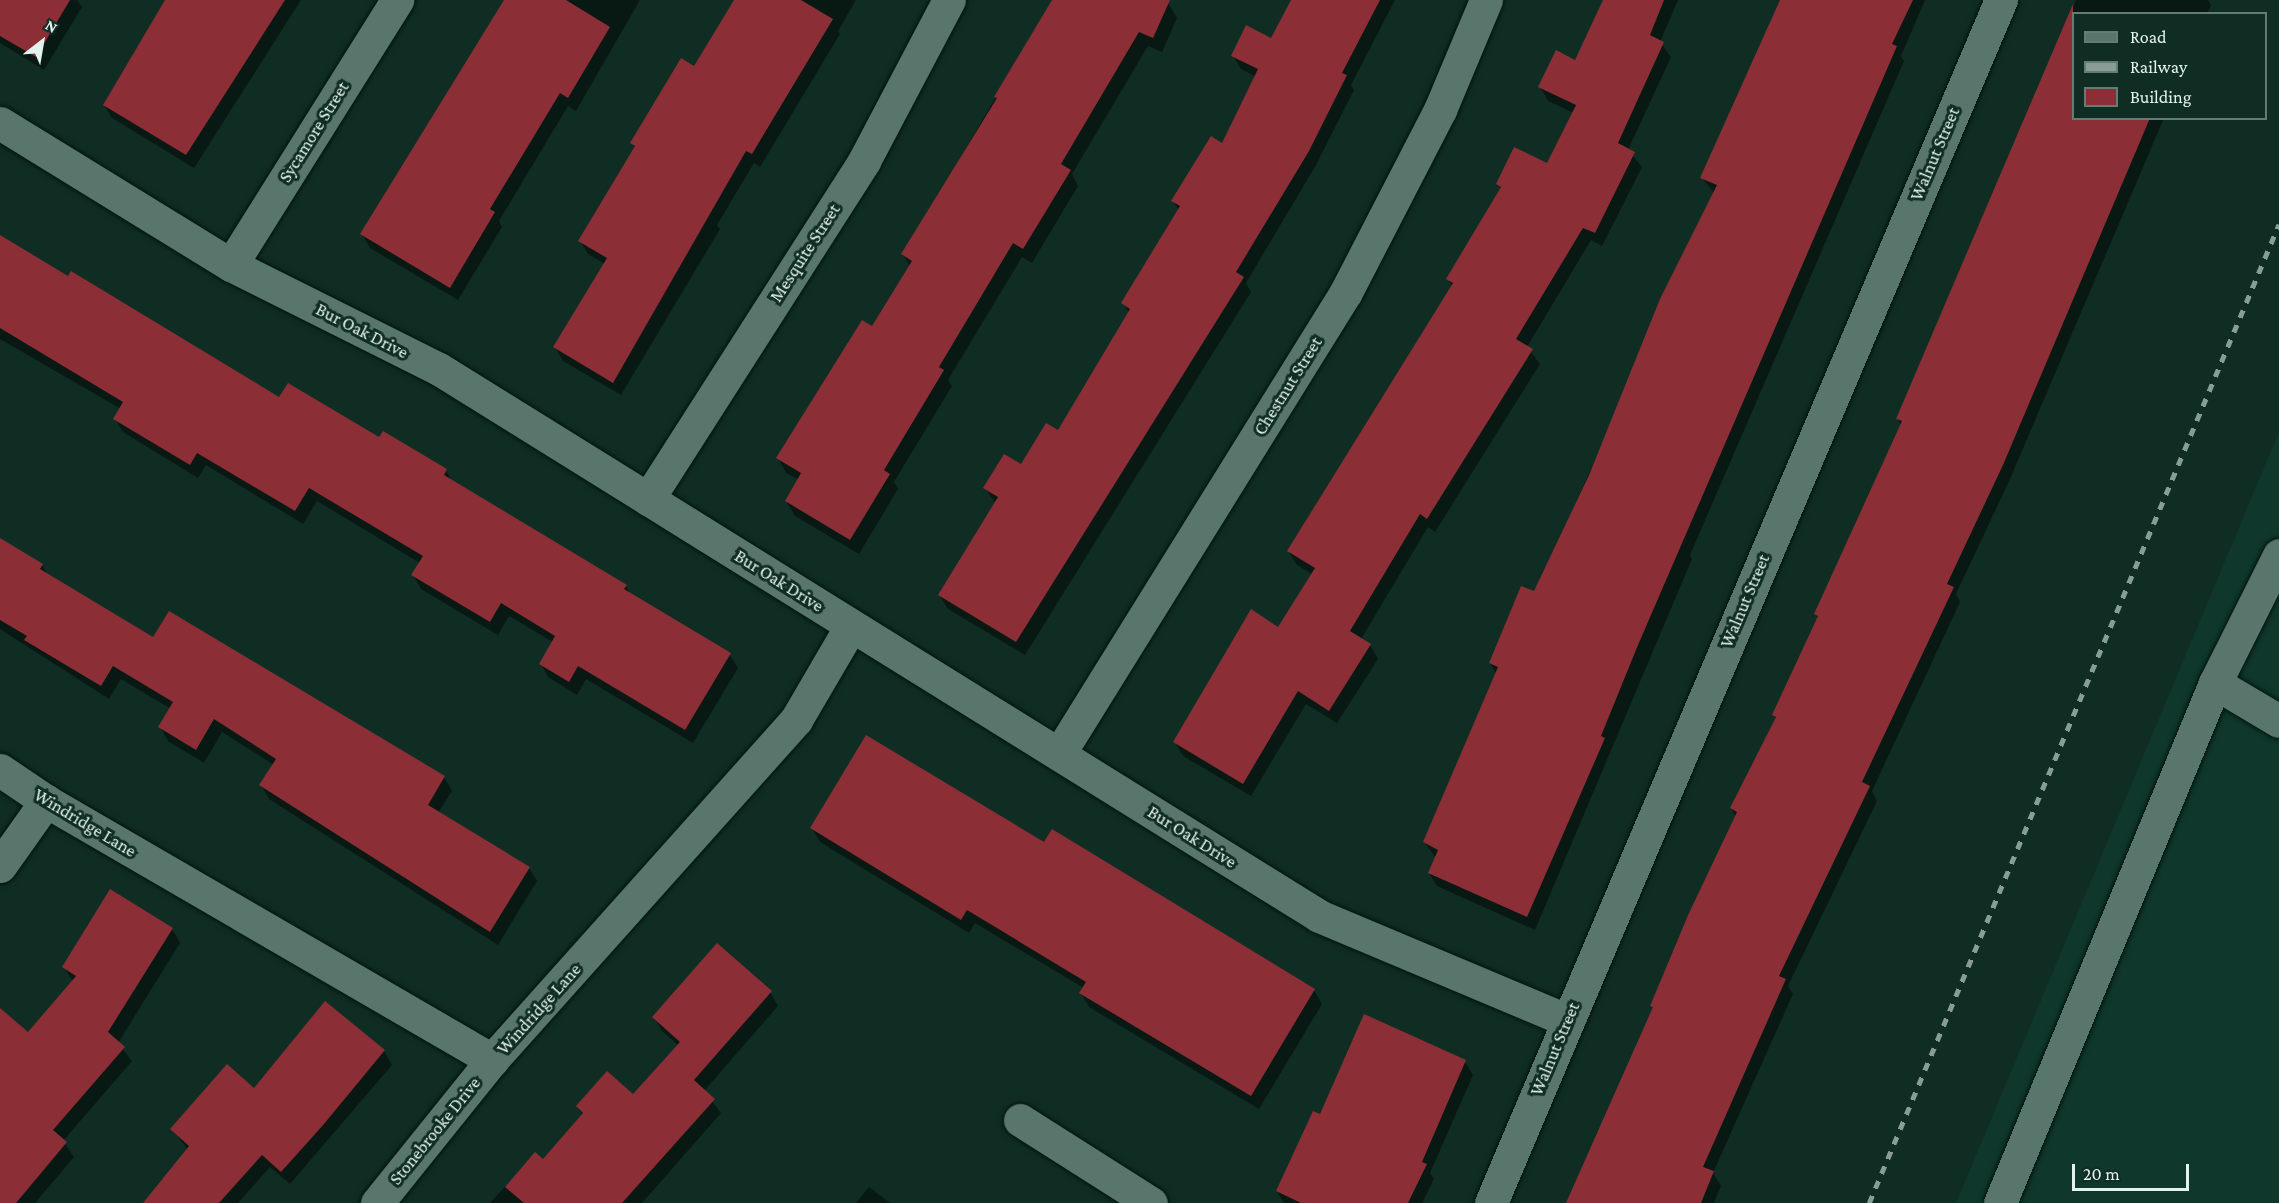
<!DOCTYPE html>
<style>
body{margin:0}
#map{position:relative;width:2279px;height:1203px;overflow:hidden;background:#102d24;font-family:"Crimson Pro",serif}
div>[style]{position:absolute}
.built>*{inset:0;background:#0f372c}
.shadow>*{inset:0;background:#0007}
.building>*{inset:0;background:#8b2e36}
.roads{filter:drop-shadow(0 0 2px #00150e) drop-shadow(0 0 2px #00150e)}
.minor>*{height:33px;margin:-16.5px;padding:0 16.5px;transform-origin:16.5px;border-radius:16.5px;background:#58766c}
.rail>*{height:4.5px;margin-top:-2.25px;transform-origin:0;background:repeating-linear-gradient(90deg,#879d96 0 8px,transparent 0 16px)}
span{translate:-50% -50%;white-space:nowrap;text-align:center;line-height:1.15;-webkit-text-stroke:6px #102d24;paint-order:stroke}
.street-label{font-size:18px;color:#e2f3ed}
.legend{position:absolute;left:2072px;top:12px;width:195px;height:108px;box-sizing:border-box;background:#102d24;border:2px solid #647c74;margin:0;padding:8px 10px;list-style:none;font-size:18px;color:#e2f3ed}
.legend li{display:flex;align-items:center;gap:12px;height:30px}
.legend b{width:30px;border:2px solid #647c74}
.north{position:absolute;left:12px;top:12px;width:60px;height:60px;-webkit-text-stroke:4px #102d24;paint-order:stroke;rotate:31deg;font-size:16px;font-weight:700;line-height:24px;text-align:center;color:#e2f3ed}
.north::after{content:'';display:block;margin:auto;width:21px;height:27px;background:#e2f3ed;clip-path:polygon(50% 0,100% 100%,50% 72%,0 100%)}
.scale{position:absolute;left:2072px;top:1164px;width:117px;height:27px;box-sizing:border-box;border:3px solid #e2f3ed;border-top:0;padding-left:8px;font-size:18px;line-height:21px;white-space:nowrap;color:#e2f3ed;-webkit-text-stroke:4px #102d24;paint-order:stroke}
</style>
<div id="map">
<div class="built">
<div style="clip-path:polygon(2279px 432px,2279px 1203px,1956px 1203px)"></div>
</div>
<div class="shadow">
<div style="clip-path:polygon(0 0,77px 0,82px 7px,44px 70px,0 43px)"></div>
<div style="clip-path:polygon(167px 0,301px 0,194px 168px,112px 118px,104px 105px)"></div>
<div style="clip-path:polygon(507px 0,640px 0,576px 111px,568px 106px,499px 221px,502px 227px,458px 300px,370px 248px,362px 234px)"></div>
<div style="clip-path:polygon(736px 0,856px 0,838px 31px,840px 34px,760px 167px,754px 163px,717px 225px,720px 229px,621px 395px,563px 361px,555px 347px,605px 264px,588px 254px,580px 241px,635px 149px,632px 143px,695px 69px)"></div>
<div style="clip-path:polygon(1053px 0,1161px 0,1168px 3px,1177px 18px,1162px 52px,1148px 46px,1072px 174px,1078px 186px,1032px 263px,1022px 257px,948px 380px,952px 386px,894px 482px,898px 489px,859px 554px,795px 516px,786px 501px,799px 480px,786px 473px,778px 458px,873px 328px,910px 266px,903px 255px)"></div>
<div style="clip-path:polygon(1292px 0,1395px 0,1351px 85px,1354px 90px,1316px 165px,1246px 283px,1251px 292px,1025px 655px,948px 609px,940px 596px,996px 504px,985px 488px,1022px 467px,1058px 432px,1129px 313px,1123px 303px,1179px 211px,1173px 201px,1223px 145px,1256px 77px,1241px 69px,1233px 56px,1272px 40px)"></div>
<div style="clip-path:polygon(1605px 0,1678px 0,1660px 42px,1671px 57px,1628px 150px,1642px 167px,1602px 246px,1591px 240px,1527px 347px,1540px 364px,1435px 532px,1428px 527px,1361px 639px,1370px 645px,1378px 659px,1337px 723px,1306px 704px,1251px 796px,1183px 756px,1175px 742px,1278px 629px,1312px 574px,1297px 565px,1289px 552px,1452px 286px,1448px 279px,1501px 190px,1498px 184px,1548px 165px,1574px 113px,1548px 101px,1540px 87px,1576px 62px)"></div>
<div style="clip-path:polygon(1781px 0,1925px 0,1901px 56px,1904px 61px,1690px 555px,1692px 559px,1535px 930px,1437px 886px,1429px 873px,1436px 858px,1424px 842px,1497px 675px,1490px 663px,1535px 593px,1715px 194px,1702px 178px)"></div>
<div style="clip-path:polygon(2076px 0,2208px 0,2211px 5px,2207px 14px,2074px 14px,2074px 118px,2164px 118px,2010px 479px,1956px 594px,1960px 602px,1872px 791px,1877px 801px,1788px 986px,1793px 994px,1713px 1173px,1721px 1186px,1714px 1203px,1568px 1203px,1736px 817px,1731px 808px,1776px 719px,1774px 715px,1818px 619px,1816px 614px,1902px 426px,1897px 419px)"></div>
<div style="clip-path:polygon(0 237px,280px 399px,446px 470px,452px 482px,626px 586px,631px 595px,730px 655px,738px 668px,693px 743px,586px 679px,577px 695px,548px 677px,541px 664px,553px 642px,509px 616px,498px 635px,421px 589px,413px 575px,420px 563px,317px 501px,303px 524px,206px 465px,198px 478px,123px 432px,115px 419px,121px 409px,0 339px)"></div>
<div style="clip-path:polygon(0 540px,42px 565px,48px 576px,154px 639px,444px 777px,452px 791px,438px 813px,529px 868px,537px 881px,498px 945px,269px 799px,261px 785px,274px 765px,222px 732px,204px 763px,168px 741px,160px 727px,171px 709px,121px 679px,109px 699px,0 629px)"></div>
<div style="clip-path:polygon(812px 828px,1314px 990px,1322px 1004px,1259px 1109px,1089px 1007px,1081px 993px,1084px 988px,975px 923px,969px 933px,820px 842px)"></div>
<div style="clip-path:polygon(172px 929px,180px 943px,118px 1043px,132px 1061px,63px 1141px,74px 1157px,35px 1203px,0 1203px,0 1031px,29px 1034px,73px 982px,64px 967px)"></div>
<div style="clip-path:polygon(770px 992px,778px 1006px,704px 1091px,721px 1113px,642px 1203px,490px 1203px,535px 1154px,543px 1161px,583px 1116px,577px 1106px,633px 1096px,679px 1046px,662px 1031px,654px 1017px)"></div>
<div style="clip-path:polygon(384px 1051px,392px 1065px,290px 1184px,270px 1167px,238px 1203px,145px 1203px,188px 1150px,172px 1129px,254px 1090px)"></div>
<div style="clip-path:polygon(1465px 1062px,1473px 1075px,1430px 1173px,1434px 1179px,1422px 1203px,1284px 1203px,1277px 1191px,1321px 1116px)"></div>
<div style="clip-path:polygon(869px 1187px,890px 1203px,856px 1203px)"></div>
</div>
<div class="building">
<div style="clip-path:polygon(0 0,70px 0,36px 57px,0 36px)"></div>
<div style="clip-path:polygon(165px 0,285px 0,186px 155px,103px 105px)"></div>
<div style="clip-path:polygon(504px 0,566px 0,610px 27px,568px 98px,560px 93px,490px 209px,495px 212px,450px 288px,360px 234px)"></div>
<div style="clip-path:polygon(734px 0,801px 0,833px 19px,752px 154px,746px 151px,613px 383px,553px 347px,607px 258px,578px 241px,635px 146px,630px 143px,681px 58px,694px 66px)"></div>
<div style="clip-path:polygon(1052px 0,1170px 0,1153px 38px,1139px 32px,1061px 164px,1071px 170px,1023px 249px,1013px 243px,939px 367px,944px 370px,884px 470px,890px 474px,850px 540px,785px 501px,801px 473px,776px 458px,862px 320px,872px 326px,912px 261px,901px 254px,997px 98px,994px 97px)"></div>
<div style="clip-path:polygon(1291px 0,1380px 0,1342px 73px,1347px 75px,1309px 151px,1236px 272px,1244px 277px,1016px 642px,938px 595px,998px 497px,983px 488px,1004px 454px,1021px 464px,1046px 423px,1058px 430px,1130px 309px,1121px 303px,1180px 206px,1171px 201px,1211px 136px,1222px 143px,1258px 69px,1231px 56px,1246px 25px,1271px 38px)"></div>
<div style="clip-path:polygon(1603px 0,1664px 0,1650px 35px,1664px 42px,1618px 143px,1635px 152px,1595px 233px,1583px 228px,1516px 339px,1533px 349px,1427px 519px,1420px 514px,1350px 631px,1371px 644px,1329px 711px,1298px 691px,1243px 784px,1173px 742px,1251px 609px,1278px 627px,1315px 568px,1287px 551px,1453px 283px,1446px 279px,1501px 187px,1496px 184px,1514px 147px,1547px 163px,1576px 105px,1538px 87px,1556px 50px,1575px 60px)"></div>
<div style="clip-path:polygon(1780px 0,1913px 0,1892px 44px,1897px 46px,1638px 645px,1601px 736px,1605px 738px,1527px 917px,1428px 873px,1438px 850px,1423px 842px,1498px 667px,1489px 663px,1521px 586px,1534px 591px,1589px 475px,1660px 299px,1717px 185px,1700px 178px)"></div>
<div style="clip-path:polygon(2073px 4px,2073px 118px,2150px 118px,2003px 465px,1947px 584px,1954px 587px,1862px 782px,1870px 786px,1779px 976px,1786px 979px,1703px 1167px,1714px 1171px,1701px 1203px,1566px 1203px,1653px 1007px,1650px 1006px,1689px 913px,1737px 812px,1730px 808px,1776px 717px,1772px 715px,1818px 616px,1814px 614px,1902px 421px,1896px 419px)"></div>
<div style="clip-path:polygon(0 235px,68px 276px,71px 271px,279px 397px,288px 383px,379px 437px,383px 431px,447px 469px,444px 475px,627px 585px,624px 589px,731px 653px,685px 730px,578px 666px,569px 682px,539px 664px,555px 636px,501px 603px,490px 622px,411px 575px,423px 556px,309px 488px,295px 511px,197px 453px,190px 465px,113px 419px,123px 402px,0 328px)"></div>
<div style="clip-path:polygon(0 538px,43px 564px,40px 569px,153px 637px,169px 611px,445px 776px,428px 805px,530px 867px,490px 932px,259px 785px,276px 759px,214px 719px,196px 750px,158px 727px,173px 702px,113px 666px,101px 686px,24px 640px,27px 636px,0 620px)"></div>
<div style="clip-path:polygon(866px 735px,1044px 842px,1052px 829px,1315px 989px,1251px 1096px,1079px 993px,1086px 982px,967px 910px,961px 920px,810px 828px)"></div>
<div style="clip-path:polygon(110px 889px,173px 928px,108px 1032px,125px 1047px,53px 1130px,67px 1142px,16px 1203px,0 1203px,0 1008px,28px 1032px,76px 976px,62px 967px)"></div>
<div style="clip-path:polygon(717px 943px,772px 991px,694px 1080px,715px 1099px,622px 1203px,524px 1203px,505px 1187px,535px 1152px,543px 1159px,583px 1113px,576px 1106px,607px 1071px,633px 1094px,680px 1042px,652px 1017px)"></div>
<div style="clip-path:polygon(325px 1001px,385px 1050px,324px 1124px,281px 1172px,262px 1155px,219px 1203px,143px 1203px,189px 1146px,170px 1129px,227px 1064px,254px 1088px)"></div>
<div style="clip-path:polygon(1364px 1014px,1466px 1060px,1422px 1162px,1427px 1164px,1408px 1203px,1301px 1203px,1276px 1191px,1313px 1111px,1320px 1114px)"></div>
</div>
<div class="roads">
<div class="minor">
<div style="left:0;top:123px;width:271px;rotate:31.6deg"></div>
<div style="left:231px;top:265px;width:233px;rotate:26.6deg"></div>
<div style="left:439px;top:369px;width:1036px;rotate:31.86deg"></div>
<div style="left:1319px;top:916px;width:269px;rotate:22.8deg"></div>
<div style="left:231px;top:265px;width:313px;rotate:-57.9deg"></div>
<div style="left:648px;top:499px;width:401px;rotate:-57.4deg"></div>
<div style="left:864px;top:161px;width:182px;rotate:-62.2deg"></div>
<div style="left:2215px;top:683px;width:74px;rotate:30.7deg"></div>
<div style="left:1059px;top:754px;width:544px;rotate:-58.15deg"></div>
<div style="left:1346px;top:292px;width:205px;rotate:-62.7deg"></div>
<div style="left:1440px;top:110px;width:119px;rotate:-67.3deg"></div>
<div style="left:0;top:770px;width:55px;rotate:34deg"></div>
<div style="left:46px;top:801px;width:516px;rotate:30.14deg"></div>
<div style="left:0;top:866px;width:80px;rotate:-54.7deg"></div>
<div style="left:1020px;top:1120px;width:155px;rotate:32.4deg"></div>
<div style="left:377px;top:1203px;width:184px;rotate:-51.2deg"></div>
<div style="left:492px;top:1060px;width:456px;rotate:-48.2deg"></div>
<div style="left:796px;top:720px;width:109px;rotate:-59.7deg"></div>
<div style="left:1491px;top:1203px;width:1307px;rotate:-67.03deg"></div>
<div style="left:2000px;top:1203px;width:563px;rotate:-67.54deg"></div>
<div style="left:2215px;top:683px;width:143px;rotate:-63.4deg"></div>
</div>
</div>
<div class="rail">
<div style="left:1869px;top:1203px;width:1061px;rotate:-67.28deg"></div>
</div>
<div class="street-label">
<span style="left:314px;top:132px;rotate:-58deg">Sycamore Street</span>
<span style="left:1935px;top:154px;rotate:-67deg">Walnut Street</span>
<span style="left:805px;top:253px;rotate:-57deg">Mesquite Street</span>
<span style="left:362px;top:331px;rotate:27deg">Bur Oak Drive</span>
<span style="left:1288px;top:386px;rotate:-58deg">Chestnut Street</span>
<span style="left:779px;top:581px;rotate:32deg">Bur Oak Drive</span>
<span style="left:1745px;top:601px;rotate:-67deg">Walnut Street</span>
<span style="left:85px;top:823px;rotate:31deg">Windridge Lane</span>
<span style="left:1192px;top:837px;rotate:32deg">Bur Oak Drive</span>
<span style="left:539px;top:1009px;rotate:-48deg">Windridge Lane</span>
<span style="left:1555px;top:1049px;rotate:-67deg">Walnut Street</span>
<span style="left:435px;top:1131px;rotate:-51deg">Stonebrooke Drive</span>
</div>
<ul class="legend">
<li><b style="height:8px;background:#58766c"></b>Road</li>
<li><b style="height:8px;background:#879d96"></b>Railway</li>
<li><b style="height:16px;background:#8b2e36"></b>Building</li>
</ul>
<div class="north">N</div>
<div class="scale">20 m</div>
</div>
